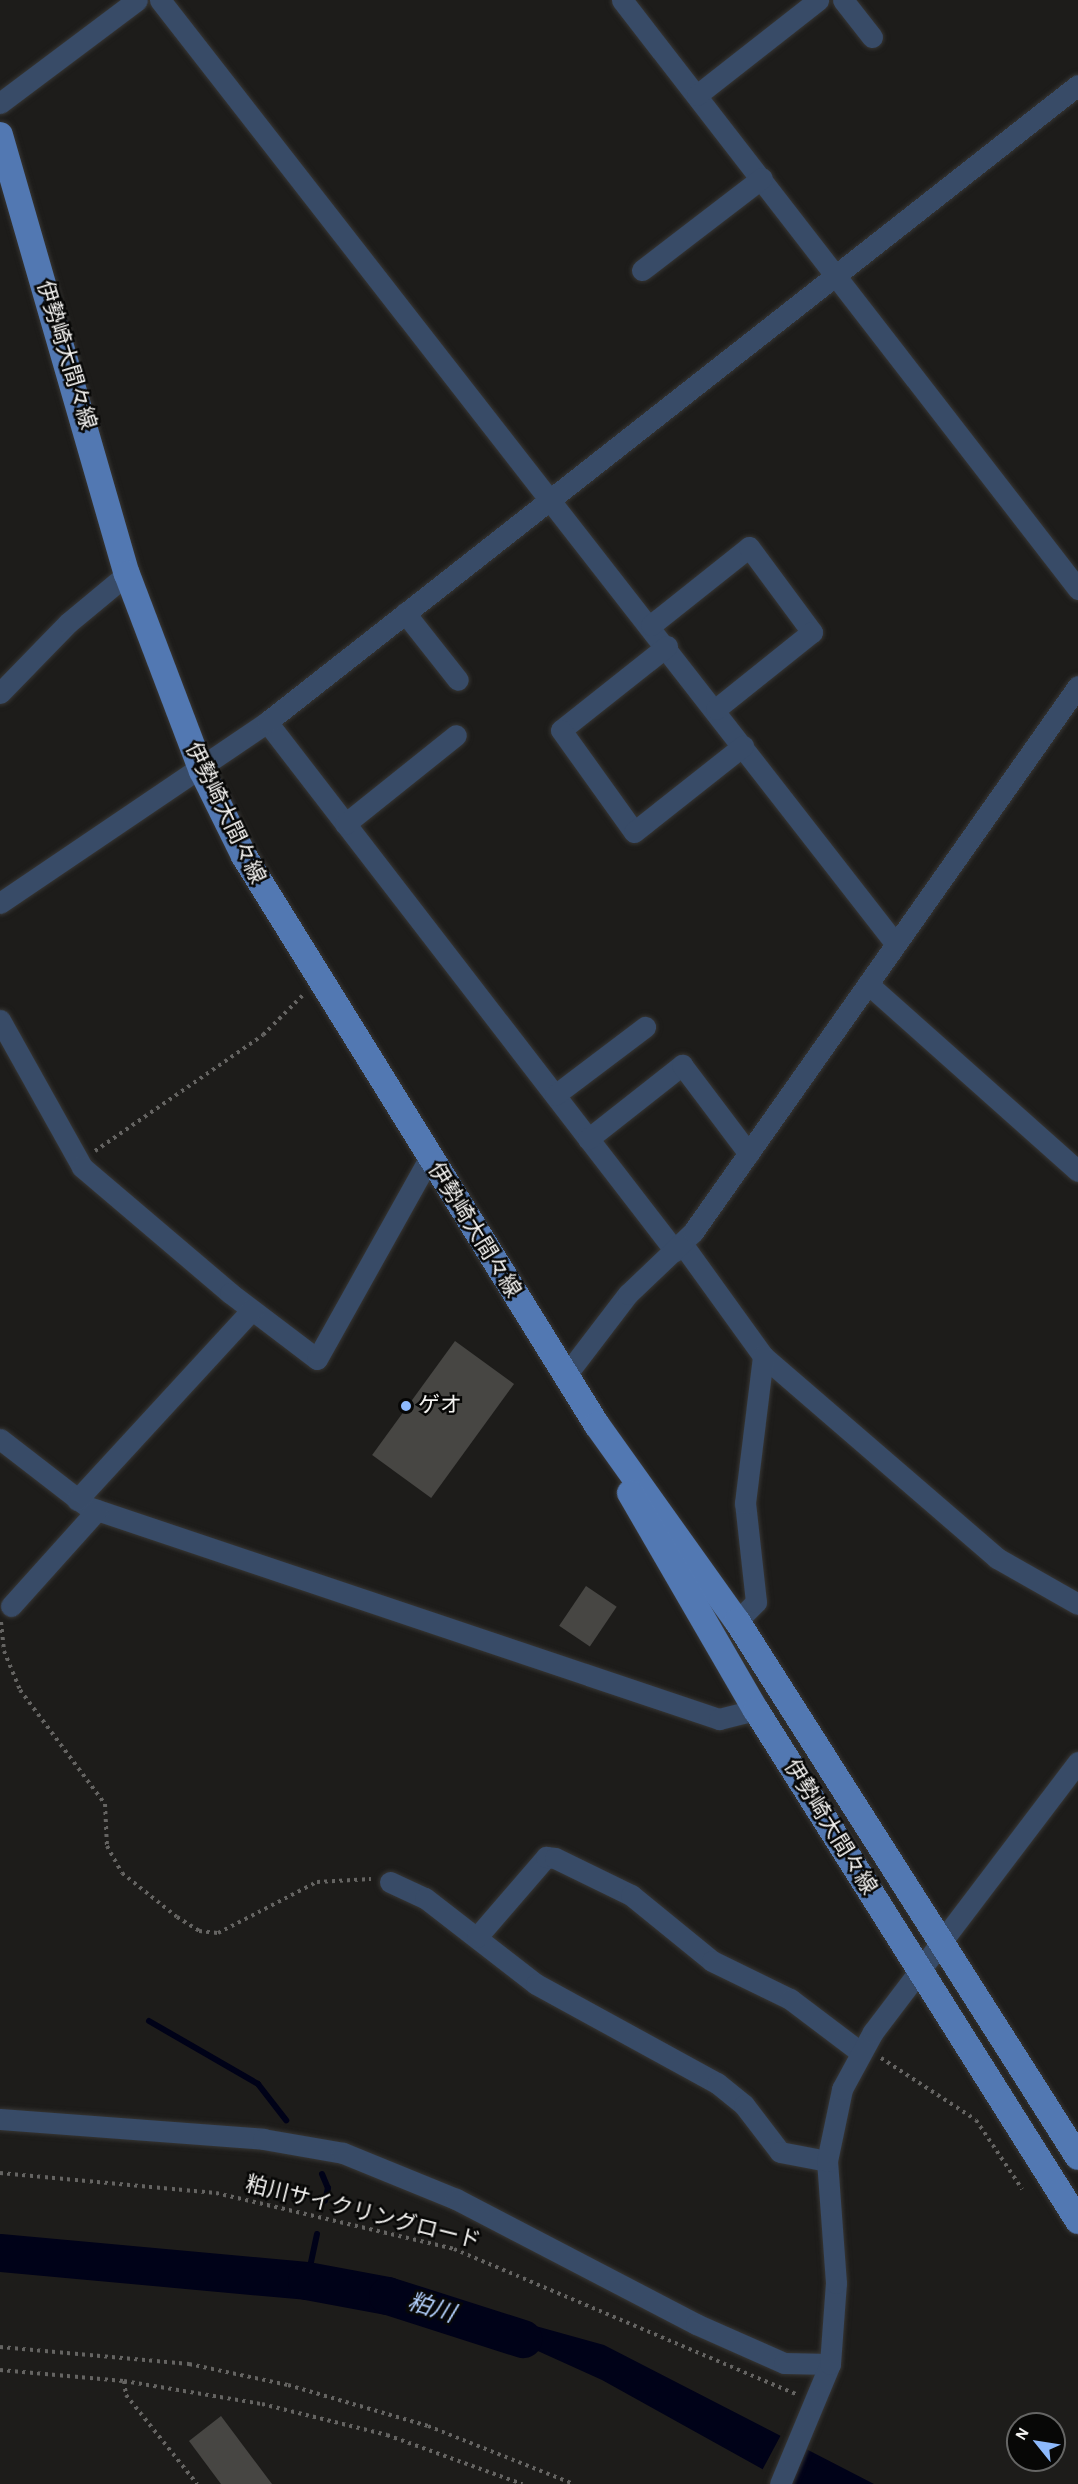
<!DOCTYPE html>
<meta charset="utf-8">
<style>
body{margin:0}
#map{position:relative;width:1078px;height:2484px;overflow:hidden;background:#1d1c1a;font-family:"Alegreya Sans","Noto Sans JP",sans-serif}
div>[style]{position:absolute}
.water>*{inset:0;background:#000218}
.pier>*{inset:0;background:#1d1c1a;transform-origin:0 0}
.stream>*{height:6px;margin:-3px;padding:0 3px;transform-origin:3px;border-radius:3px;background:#000218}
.river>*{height:38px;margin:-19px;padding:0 19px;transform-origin:19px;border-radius:19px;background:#000218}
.building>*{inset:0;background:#474643;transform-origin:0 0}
.path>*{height:4px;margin-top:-2px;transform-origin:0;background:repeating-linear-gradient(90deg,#656462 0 3px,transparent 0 7.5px)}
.roads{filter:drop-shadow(0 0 2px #373634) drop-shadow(0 0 2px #373634)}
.minor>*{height:21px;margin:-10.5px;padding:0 10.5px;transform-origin:10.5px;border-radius:10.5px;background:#384b67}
.major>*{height:26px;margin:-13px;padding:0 13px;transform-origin:13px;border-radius:13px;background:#5278b2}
.dots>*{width:16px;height:16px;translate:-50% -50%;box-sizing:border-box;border:3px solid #070706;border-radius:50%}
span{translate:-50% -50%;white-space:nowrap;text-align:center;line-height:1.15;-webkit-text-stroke:5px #070706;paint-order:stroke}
.street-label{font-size:22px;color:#f3f2f0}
.poi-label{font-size:22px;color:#f3f2f0}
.left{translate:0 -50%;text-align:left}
.water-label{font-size:24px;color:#b1cefa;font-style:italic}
.north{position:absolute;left:1006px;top:2412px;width:60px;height:60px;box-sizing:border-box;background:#070706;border:2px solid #656564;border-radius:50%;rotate:300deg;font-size:16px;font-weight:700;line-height:24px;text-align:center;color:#f3f2f0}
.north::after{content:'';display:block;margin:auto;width:21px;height:27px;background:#8db9fc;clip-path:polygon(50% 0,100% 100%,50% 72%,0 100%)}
</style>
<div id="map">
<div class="water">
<div style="clip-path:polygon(514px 2320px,604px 2345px,874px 2484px,789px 2484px,602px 2380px,474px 2322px)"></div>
</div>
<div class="pier">
<div style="left:782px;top:2433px;width:30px;height:43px;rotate:28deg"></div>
</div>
<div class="stream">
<div style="left:149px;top:2021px;width:126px;rotate:30deg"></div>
<div style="left:258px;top:2084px;width:46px;rotate:52.1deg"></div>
<div style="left:322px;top:2174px;width:15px;rotate:67deg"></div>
<div style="left:328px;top:2188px;width:13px;rotate:103deg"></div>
<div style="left:307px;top:2281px;width:48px;rotate:-78deg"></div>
</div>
<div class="river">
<div style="left:0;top:2253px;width:308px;rotate:5.2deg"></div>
<div style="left:307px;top:2281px;width:82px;rotate:10.5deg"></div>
<div style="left:388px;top:2296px;width:142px;rotate:17.7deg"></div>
</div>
<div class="building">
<div style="left:455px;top:1341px;width:73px;height:141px;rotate:36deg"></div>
<div style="left:586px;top:1586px;width:37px;height:48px;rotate:34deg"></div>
<div style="clip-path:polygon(221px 2416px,272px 2484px,221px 2484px,189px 2441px)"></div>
</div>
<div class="path">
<div style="left:95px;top:1151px;width:204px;rotate:-34.6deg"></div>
<div style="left:263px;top:1035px;width:58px;rotate:-45deg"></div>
<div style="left:1px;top:1622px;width:29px;rotate:84deg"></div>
<div style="left:4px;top:1651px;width:42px;rotate:67.7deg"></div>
<div style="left:20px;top:1690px;width:142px;rotate:53.3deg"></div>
<div style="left:105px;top:1804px;width:42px;rotate:87.3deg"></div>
<div style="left:107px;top:1846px;width:31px;rotate:61deg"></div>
<div style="left:122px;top:1873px;width:70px;rotate:38.7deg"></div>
<div style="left:177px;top:1917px;width:26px;rotate:32deg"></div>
<div style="left:199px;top:1931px;width:19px;rotate:6deg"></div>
<div style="left:218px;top:1933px;width:111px;rotate:-27.3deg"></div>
<div style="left:317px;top:1882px;width:54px;rotate:-3.2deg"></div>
<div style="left:881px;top:2058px;width:113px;rotate:33.1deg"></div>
<div style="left:976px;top:2120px;width:83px;rotate:56.3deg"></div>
<div style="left:0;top:2173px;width:217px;rotate:5.3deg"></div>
<div style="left:216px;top:2193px;width:244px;rotate:13.2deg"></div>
<div style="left:454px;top:2249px;width:371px;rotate:23deg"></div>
<div style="left:0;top:2347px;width:190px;rotate:5.1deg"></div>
<div style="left:189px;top:2364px;width:101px;rotate:12deg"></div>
<div style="left:288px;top:2385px;width:146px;rotate:16.3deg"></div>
<div style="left:428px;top:2426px;width:157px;rotate:21.7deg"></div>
<div style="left:0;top:2370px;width:124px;rotate:5.1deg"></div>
<div style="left:124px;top:2381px;width:140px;rotate:9.5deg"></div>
<div style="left:262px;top:2404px;width:129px;rotate:13.9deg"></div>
<div style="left:387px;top:2435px;width:144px;rotate:19.9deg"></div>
<div style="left:124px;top:2381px;width:14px;rotate:82deg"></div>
<div style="left:126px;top:2395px;width:114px;rotate:51.4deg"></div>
</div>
<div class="roads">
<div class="minor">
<div style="left:160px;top:0;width:1196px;rotate:52.07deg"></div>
<div style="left:622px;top:0;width:745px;rotate:52.25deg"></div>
<div style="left:843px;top:0;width:47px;rotate:51.9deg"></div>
<div style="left:697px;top:95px;width:154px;rotate:-38.1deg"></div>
<div style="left:0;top:103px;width:171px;rotate:-36.9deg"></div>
<div style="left:642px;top:270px;width:151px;rotate:-37.5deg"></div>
<div style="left:405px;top:613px;width:85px;rotate:51.7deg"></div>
<div style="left:651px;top:625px;width:125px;rotate:-38.5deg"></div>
<div style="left:749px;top:547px;width:106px;rotate:53.5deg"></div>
<div style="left:812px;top:632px;width:123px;rotate:141.3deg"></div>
<div style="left:667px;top:646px;width:135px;rotate:141.6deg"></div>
<div style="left:561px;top:730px;width:125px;rotate:54.4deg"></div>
<div style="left:634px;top:832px;width:139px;rotate:-38.3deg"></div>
<div style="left:0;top:693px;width:98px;rotate:-45.8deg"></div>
<div style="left:68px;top:623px;width:77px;rotate:-39.7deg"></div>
<div style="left:267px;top:722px;width:668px;rotate:52.36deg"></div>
<div style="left:345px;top:824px;width:142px;rotate:-38.7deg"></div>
<div style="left:0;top:903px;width:323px;rotate:-34.1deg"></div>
<div style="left:267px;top:722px;width:1031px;rotate:-38.15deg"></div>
<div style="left:868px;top:984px;width:281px;rotate:41.7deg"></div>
<div style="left:0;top:1020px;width:168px;rotate:60.8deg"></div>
<div style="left:82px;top:1167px;width:194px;rotate:40.4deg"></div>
<div style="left:230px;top:1293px;width:109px;rotate:37.2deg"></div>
<div style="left:317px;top:1359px;width:229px;rotate:-60.8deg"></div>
<div style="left:555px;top:1095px;width:113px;rotate:-37.1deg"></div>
<div style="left:588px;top:1139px;width:120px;rotate:-38.2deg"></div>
<div style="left:682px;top:1065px;width:111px;rotate:53deg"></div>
<div style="left:683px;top:1245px;width:137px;rotate:54.2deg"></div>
<div style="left:763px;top:1356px;width:309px;rotate:40.8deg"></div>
<div style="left:997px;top:1558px;width:93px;rotate:29.6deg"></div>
<div style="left:566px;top:1375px;width:102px;rotate:-52.6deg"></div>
<div style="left:628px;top:1294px;width:90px;rotate:-43.6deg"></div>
<div style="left:693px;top:1232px;width:668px;rotate:-54.81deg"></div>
<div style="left:0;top:1439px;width:111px;rotate:37.7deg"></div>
<div style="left:88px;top:1507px;width:666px;rotate:18.57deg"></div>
<div style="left:719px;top:1719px;width:38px;rotate:-14deg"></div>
<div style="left:77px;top:1500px;width:258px;rotate:-47.4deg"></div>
<div style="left:11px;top:1606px;width:129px;rotate:-48.1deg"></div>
<div style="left:737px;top:1621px;width:27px;rotate:-45deg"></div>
<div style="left:756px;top:1602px;width:100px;rotate:-96.3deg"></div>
<div style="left:745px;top:1503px;width:148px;rotate:-83deg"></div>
<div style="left:390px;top:1882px;width:38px;rotate:25deg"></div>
<div style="left:425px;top:1898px;width:140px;rotate:37.8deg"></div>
<div style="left:536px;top:1984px;width:206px;rotate:28.7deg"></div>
<div style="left:717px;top:2083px;width:35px;rotate:39deg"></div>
<div style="left:744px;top:2105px;width:59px;rotate:52.5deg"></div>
<div style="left:780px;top:2152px;width:48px;rotate:10.8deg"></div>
<div style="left:477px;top:1937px;width:106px;rotate:-49.2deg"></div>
<div style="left:546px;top:1857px;width:9px;rotate:6deg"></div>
<div style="left:555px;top:1858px;width:85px;rotate:26deg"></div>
<div style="left:631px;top:1895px;width:104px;rotate:39.2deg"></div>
<div style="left:712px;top:1961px;width:87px;rotate:26deg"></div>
<div style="left:790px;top:1999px;width:88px;rotate:37.1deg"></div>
<div style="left:0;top:2119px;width:264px;rotate:4.3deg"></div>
<div style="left:263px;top:2139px;width:81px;rotate:9.9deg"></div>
<div style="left:343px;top:2153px;width:122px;rotate:22.2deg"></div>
<div style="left:456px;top:2199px;width:271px;rotate:27.5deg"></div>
<div style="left:696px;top:2324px;width:96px;rotate:23.9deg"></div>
<div style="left:784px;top:2363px;width:46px;rotate:1.2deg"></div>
<div style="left:780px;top:2484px;width:130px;rotate:-67.4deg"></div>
<div style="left:830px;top:2364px;width:81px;rotate:-85.8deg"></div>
<div style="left:836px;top:2283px;width:122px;rotate:-94.2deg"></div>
<div style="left:827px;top:2161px;width:74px;rotate:-78.2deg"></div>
<div style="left:842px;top:2089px;width:65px;rotate:-61.5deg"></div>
<div style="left:873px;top:2032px;width:339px;rotate:-52.8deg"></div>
</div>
<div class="major">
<div style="left:0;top:135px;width:457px;rotate:73.9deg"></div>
<div style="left:127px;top:574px;width:211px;rotate:69.2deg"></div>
<div style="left:202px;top:771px;width:95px;rotate:63.7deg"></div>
<div style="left:244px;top:856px;width:670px;rotate:58.19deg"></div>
<div style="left:597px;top:1425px;width:241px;rotate:54.5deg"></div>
<div style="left:737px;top:1621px;width:635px;rotate:57.54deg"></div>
<div style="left:630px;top:1493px;width:251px;rotate:59.9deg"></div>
<div style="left:756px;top:1710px;width:604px;rotate:57.78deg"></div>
</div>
</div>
<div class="dots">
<div style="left:406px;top:1406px;background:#8db9fc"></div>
</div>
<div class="street-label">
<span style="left:66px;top:355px;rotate:73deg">伊勢崎大間々線</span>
<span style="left:225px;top:813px;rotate:64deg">伊勢崎大間々線</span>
<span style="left:474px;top:1230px;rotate:58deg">伊勢崎大間々線</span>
<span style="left:830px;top:1827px;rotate:58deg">伊勢崎大間々線</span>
<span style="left:363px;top:2213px;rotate:14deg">粕川サイクリングロード</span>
</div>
<div class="poi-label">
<span class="left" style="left:418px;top:1406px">ゲオ</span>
</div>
<div class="water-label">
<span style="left:431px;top:2309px;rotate:17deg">粕川</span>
</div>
<div class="north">N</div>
</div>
